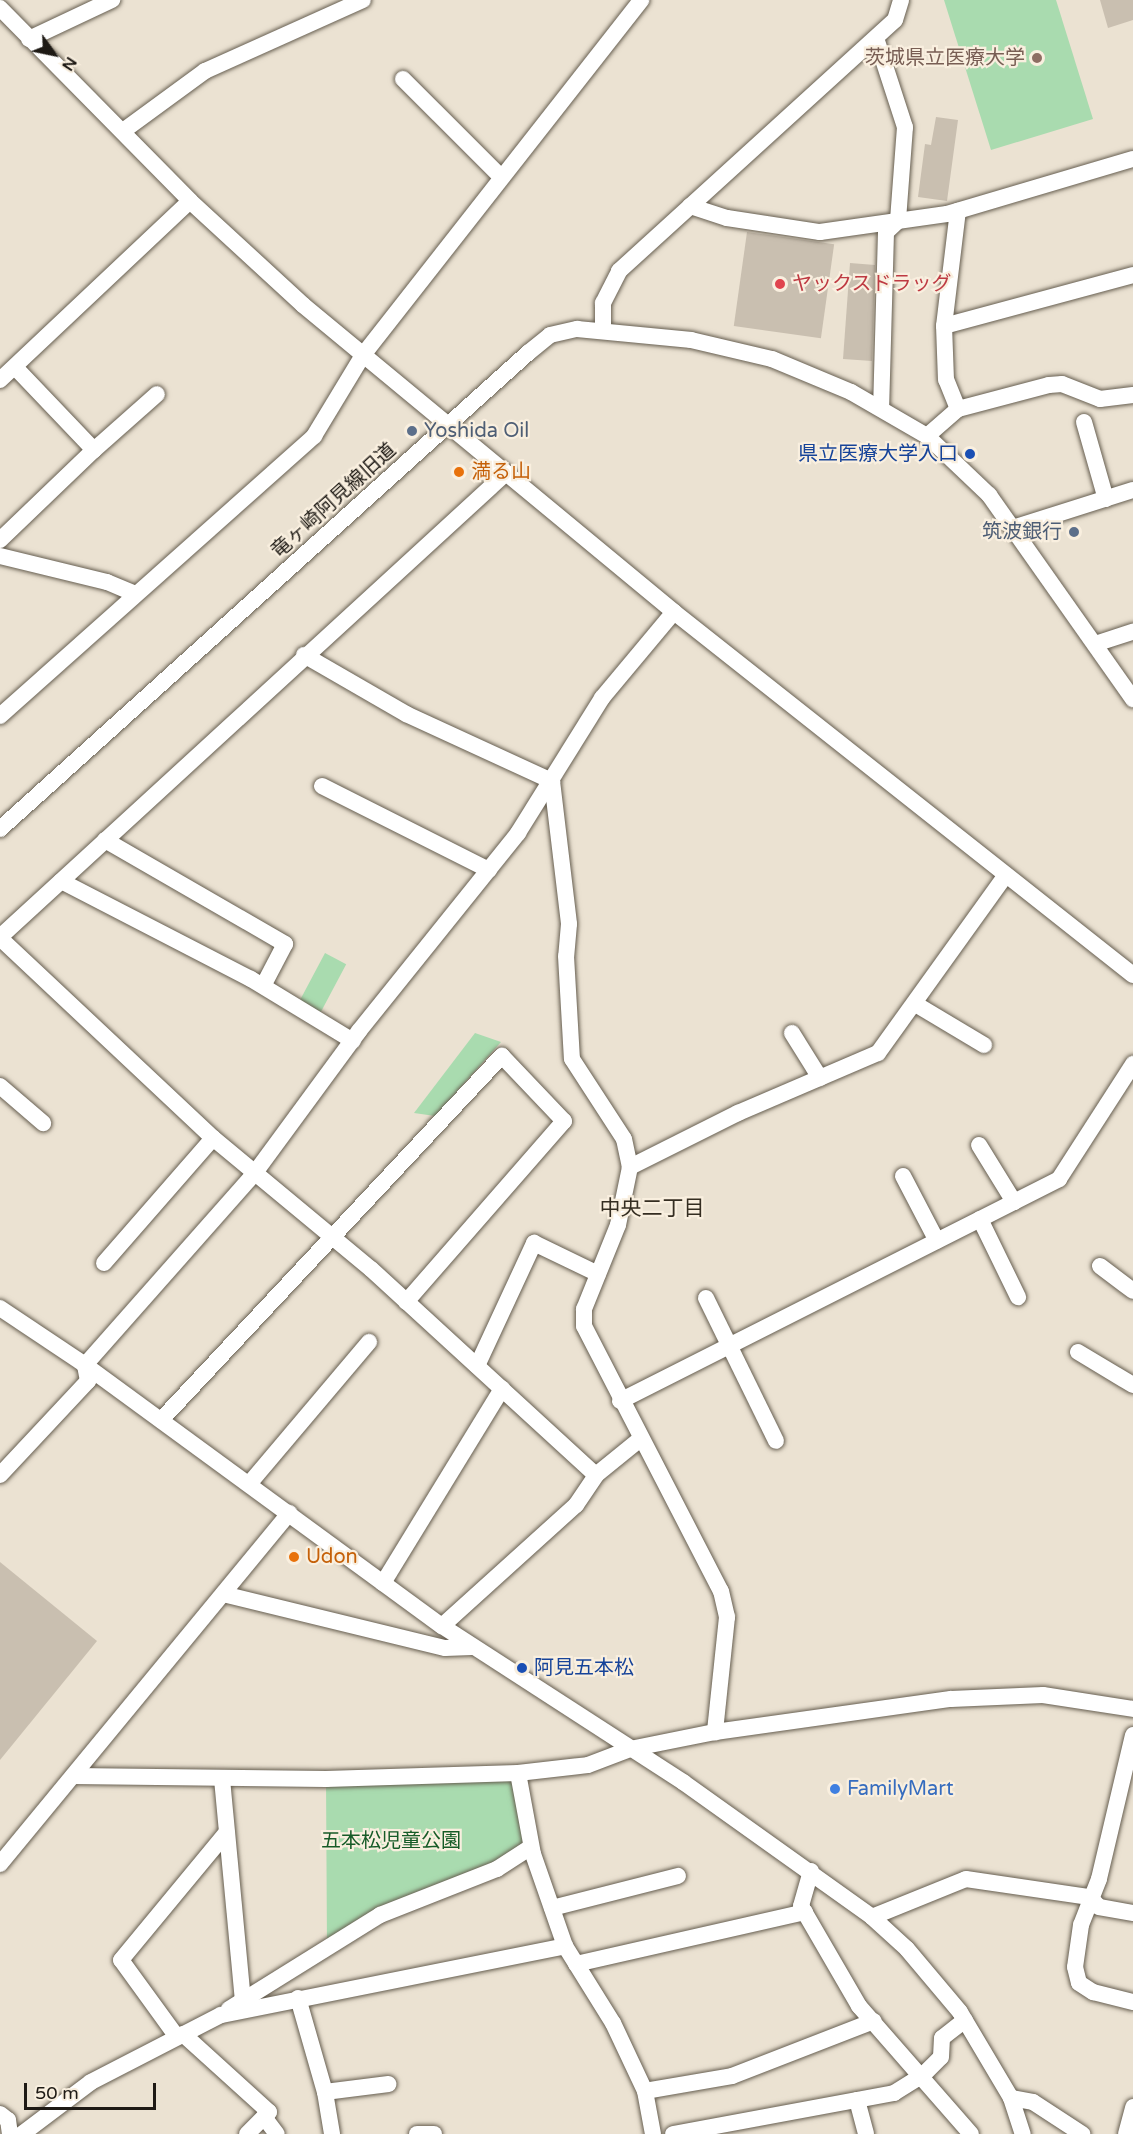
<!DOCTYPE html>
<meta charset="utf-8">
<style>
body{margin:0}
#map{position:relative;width:1133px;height:2134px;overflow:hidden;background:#ebe2d2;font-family:"Varela Round","Noto Sans JP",sans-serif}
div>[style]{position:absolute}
.green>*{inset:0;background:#a9dbaf;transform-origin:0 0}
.building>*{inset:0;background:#c9bfb0;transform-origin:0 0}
.roads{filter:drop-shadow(0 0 2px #665e50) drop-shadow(0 0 2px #665e50)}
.minor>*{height:16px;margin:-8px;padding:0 8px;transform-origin:8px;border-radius:8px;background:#fff}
.dots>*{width:16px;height:16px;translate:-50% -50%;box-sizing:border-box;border:3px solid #f9efdf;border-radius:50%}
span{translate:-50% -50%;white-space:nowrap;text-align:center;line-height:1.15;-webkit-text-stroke:4.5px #f9efdf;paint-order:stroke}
.education-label{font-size:20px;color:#785e54}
.right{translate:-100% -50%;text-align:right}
.health-label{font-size:20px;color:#be3a42}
.left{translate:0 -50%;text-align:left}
.service-label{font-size:20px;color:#4e5e75}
.transit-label{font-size:20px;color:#164399}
.food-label{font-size:20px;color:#c56008}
.street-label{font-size:20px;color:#1e1a15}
.shop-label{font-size:20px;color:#366cbe}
.park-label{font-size:20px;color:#165b27}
.neighbourhood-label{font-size:21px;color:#342d21}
.north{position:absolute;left:24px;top:24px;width:60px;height:60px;-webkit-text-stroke:4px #f9efdf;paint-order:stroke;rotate:123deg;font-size:16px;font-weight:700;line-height:24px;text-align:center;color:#1e1a15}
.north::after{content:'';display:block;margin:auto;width:21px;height:27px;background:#1e1a15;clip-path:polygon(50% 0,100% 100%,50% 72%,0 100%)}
.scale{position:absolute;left:24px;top:2083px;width:132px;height:27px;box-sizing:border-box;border:3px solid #1e1a15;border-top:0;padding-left:8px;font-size:18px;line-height:21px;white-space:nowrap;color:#1e1a15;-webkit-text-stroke:4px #f9efdf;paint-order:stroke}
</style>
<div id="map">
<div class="green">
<div style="clip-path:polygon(944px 0,1056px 0,1093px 119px,991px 150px)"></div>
<div style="left:325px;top:953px;width:24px;height:54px;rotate:28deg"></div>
<div style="clip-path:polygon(475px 1033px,501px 1042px,435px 1116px,414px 1113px)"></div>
<div style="clip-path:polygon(518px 1773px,531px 1847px,380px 1915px,327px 1950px,326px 1779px)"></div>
</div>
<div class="building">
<div style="clip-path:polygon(1100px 0,1133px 0,1133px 20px,1108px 28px)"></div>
<div style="clip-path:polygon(936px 117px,958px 120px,947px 201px,918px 197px,925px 144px,931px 145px)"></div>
<div style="left:747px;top:232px;width:88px;height:95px;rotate:8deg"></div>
<div style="clip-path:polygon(850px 263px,875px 265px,872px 361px,843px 359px)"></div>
<div style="clip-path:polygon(0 1562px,97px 1641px,0 1760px)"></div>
</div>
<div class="roads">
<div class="minor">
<div style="left:0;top:8px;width:271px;rotate:45.4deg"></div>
<div style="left:190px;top:201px;width:154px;rotate:42.6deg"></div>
<div style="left:303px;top:305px;width:482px;rotate:39.6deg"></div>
<div style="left:674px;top:612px;width:585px;rotate:38.34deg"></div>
<div style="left:876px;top:38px;width:94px;rotate:72deg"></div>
<div style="left:905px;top:127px;width:94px;rotate:94.3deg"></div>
<div style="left:898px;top:221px;width:16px;rotate:137deg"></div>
<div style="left:886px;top:232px;width:175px;rotate:91.6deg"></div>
<div style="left:29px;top:39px;width:92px;rotate:-25.2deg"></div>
<div style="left:403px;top:79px;width:139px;rotate:45deg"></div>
<div style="left:123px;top:131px;width:102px;rotate:-36.2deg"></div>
<div style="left:205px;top:71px;width:173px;rotate:-24.2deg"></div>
<div style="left:690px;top:206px;width:39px;rotate:18deg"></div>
<div style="left:727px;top:218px;width:94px;rotate:8.6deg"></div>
<div style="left:820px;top:232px;width:128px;rotate:-8.1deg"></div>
<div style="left:947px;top:214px;width:194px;rotate:-16.5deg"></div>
<div style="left:944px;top:326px;width:196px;rotate:-15.1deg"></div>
<div style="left:603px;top:330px;width:27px;rotate:-90deg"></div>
<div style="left:603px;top:303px;width:36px;rotate:-63deg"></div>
<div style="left:619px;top:271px;width:373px;rotate:-42.3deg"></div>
<div style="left:895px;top:20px;width:21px;rotate:-73deg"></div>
<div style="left:0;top:380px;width:261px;rotate:-43.3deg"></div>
<div style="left:958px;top:409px;width:94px;rotate:-14.8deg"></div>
<div style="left:1049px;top:385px;width:13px;rotate:-4deg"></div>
<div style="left:1062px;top:384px;width:41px;rotate:21.5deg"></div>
<div style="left:1100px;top:399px;width:33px;rotate:-7deg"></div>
<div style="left:1084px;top:422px;width:80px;rotate:74.1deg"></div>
<div style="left:927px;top:436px;width:41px;rotate:-41.1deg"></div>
<div style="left:958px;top:409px;width:31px;rotate:-112deg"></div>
<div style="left:946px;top:380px;width:54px;rotate:-92.1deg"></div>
<div style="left:944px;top:326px;width:116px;rotate:-83.1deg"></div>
<div style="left:94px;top:450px;width:84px;rotate:-41.6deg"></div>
<div style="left:1013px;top:528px;width:126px;rotate:-17.6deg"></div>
<div style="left:0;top:540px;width:130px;rotate:-43.8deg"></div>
<div style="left:94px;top:450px;width:113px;rotate:-133.6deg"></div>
<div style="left:0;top:556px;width:110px;rotate:13.7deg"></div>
<div style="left:107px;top:582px;width:30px;rotate:23deg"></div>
<div style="left:1095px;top:644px;width:40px;rotate:-18deg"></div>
<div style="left:304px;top:655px;width:118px;rotate:30deg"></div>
<div style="left:406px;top:714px;width:161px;rotate:24.7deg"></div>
<div style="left:0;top:716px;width:421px;rotate:-41.7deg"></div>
<div style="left:314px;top:436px;width:95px;rotate:-58.8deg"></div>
<div style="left:363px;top:355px;width:451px;rotate:-51.9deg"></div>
<div style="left:552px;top:781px;width:144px;rotate:83.2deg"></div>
<div style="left:569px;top:924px;width:32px;rotate:95deg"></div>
<div style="left:566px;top:956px;width:103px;rotate:86.7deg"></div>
<div style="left:572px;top:1059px;width:95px;rotate:57deg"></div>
<div style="left:624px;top:1139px;width:29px;rotate:78deg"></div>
<div style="left:630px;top:1167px;width:59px;rotate:101.7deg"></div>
<div style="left:618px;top:1225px;width:91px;rotate:112deg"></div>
<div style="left:584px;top:1309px;width:17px;rotate:90deg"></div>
<div style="left:584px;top:1326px;width:298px;rotate:62.7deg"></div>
<div style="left:721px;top:1591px;width:27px;rotate:77deg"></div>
<div style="left:727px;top:1617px;width:116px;rotate:96deg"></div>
<div style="left:322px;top:786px;width:187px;rotate:26.7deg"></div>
<div style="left:0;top:829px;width:711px;rotate:-42.04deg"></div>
<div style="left:528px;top:353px;width:28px;rotate:-39deg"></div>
<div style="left:550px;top:335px;width:28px;rotate:-13deg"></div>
<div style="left:577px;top:329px;width:115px;rotate:5.5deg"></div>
<div style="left:691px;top:340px;width:83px;rotate:13.2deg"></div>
<div style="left:772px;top:359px;width:86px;rotate:22.7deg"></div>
<div style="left:851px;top:392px;width:88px;rotate:30.1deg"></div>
<div style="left:927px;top:436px;width:86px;rotate:43.6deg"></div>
<div style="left:989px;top:495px;width:250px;rotate:54.8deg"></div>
<div style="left:105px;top:840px;width:208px;rotate:30deg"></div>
<div style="left:285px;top:944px;width:47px;rotate:117.6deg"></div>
<div style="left:61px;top:881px;width:214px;rotate:27.3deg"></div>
<div style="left:251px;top:979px;width:119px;rotate:31.3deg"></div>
<div style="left:0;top:937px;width:687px;rotate:-42.52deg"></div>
<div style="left:0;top:938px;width:292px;rotate:43.2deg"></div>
<div style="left:213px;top:1138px;width:205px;rotate:39.7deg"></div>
<div style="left:371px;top:1269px;width:305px;rotate:42.5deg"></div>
<div style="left:917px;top:1005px;width:78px;rotate:30.8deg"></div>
<div style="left:792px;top:1033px;width:53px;rotate:58.1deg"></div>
<div style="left:0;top:1086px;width:57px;rotate:40.7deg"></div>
<div style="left:979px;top:1145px;width:67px;rotate:58.4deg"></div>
<div style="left:630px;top:1167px;width:121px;rotate:-26.6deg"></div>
<div style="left:738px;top:1113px;width:152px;rotate:-23.2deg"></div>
<div style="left:878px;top:1053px;width:219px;rotate:-54.3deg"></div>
<div style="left:903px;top:1176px;width:73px;rotate:62.4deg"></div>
<div style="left:980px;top:1219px;width:87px;rotate:64deg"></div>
<div style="left:104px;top:1263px;width:166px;rotate:-48.9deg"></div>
<div style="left:1100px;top:1266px;width:41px;rotate:37.1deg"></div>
<div style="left:706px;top:1298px;width:159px;rotate:63.9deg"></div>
<div style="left:0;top:1308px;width:102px;rotate:33.8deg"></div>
<div style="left:85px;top:1365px;width:442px;rotate:36.2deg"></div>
<div style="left:442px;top:1626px;width:287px;rotate:32.9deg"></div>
<div style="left:683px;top:1782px;width:232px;rotate:35.5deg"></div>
<div style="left:872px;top:1917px;width:47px;rotate:42.4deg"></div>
<div style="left:907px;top:1949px;width:82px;rotate:49.9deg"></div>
<div style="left:960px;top:2012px;width:100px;rotate:59.3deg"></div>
<div style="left:1011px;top:2098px;width:38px;rotate:72deg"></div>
<div style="left:1078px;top:1352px;width:64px;rotate:31deg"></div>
<div style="left:477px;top:1366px;width:136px;rotate:-65.1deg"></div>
<div style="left:534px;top:1243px;width:71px;rotate:25.8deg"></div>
<div style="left:620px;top:1401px;width:492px;rotate:-26.8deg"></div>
<div style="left:1059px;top:1179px;width:137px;rotate:-57.2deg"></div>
<div style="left:161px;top:1420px;width:499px;rotate:-46.9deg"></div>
<div style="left:502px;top:1056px;width:90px;rotate:46.4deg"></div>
<div style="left:564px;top:1121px;width:240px;rotate:131.1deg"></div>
<div style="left:0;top:1475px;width:129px;rotate:-46.9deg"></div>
<div style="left:88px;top:1381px;width:16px;rotate:-101deg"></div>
<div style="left:85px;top:1365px;width:255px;rotate:-48.5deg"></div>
<div style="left:254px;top:1174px;width:177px;rotate:-53.7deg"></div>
<div style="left:359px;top:1031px;width:254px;rotate:-51.2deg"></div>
<div style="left:518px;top:833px;width:159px;rotate:-58.1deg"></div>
<div style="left:602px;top:698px;width:112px;rotate:-50.1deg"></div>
<div style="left:249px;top:1484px;width:186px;rotate:-49.8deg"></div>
<div style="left:383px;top:1583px;width:228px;rotate:-58.5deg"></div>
<div style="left:223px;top:1594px;width:228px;rotate:13.7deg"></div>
<div style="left:445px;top:1648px;width:27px;rotate:-2deg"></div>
<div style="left:442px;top:1626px;width:181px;rotate:-42.1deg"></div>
<div style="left:576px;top:1505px;width:36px;rotate:-56deg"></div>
<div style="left:596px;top:1475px;width:55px;rotate:-39.1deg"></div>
<div style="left:1133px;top:1735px;width:148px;rotate:103.3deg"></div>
<div style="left:1099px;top:1879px;width:49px;rotate:111.4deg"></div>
<div style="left:1081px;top:1925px;width:42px;rotate:98.1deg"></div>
<div style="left:1075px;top:1967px;width:16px;rotate:76deg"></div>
<div style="left:1079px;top:1983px;width:17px;rotate:33deg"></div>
<div style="left:1093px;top:1992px;width:41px;rotate:14deg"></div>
<div style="left:518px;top:1773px;width:82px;rotate:79.5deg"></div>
<div style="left:533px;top:1854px;width:97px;rotate:70.8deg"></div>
<div style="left:565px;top:1946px;width:91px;rotate:58.1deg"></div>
<div style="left:613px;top:2023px;width:75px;rotate:64.8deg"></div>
<div style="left:645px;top:2091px;width:44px;rotate:79.5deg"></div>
<div style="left:73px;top:1776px;width:253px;rotate:0.7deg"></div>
<div style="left:326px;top:1779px;width:192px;rotate:-1.8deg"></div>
<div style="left:518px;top:1773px;width:70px;rotate:-6.5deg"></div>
<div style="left:588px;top:1765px;width:45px;rotate:-20.9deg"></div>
<div style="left:630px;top:1749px;width:87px;rotate:-11.3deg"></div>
<div style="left:715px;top:1732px;width:238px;rotate:-8deg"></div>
<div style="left:951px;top:1699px;width:92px;rotate:-2.5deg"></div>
<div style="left:1043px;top:1695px;width:91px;rotate:8.8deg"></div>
<div style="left:222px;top:1779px;width:223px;rotate:84.6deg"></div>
<div style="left:0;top:1864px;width:455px;rotate:-50.5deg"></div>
<div style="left:811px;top:1871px;width:36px;rotate:106deg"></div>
<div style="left:801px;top:1906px;width:116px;rotate:59.9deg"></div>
<div style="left:859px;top:2006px;width:170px;rotate:48.8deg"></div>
<div style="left:552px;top:1908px;width:130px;rotate:-14.3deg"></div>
<div style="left:872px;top:1917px;width:101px;rotate:-22deg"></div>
<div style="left:966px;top:1879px;width:125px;rotate:8.3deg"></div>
<div style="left:1090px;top:1897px;width:13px;rotate:48deg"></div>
<div style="left:1099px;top:1907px;width:35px;rotate:10deg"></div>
<div style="left:576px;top:1964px;width:235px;rotate:-12.8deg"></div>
<div style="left:298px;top:1998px;width:98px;rotate:74deg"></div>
<div style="left:325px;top:2092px;width:43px;rotate:80.5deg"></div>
<div style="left:229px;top:2009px;width:178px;rotate:-31.9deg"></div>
<div style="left:380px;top:1915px;width:126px;rotate:-21.5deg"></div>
<div style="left:497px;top:1869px;width:40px;rotate:-32.9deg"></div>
<div style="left:183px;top:2034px;width:116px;rotate:42.2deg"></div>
<div style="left:269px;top:2112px;width:31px;rotate:135deg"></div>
<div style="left:177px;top:2037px;width:95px;rotate:-126deg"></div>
<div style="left:121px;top:1960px;width:166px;rotate:-50.4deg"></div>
<div style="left:645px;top:2091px;width:88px;rotate:-9.8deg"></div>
<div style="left:732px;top:2076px;width:152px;rotate:-21.2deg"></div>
<div style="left:325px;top:2092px;width:64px;rotate:-7.2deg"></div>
<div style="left:1011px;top:2098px;width:22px;rotate:10deg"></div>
<div style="left:1033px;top:2102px;width:59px;rotate:33.1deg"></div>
<div style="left:857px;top:2100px;width:35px;rotate:75deg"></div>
<div style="left:0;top:2114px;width:10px;rotate:37deg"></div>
<div style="left:8px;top:2120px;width:14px;rotate:82deg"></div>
<div style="left:264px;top:2117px;width:21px;rotate:53deg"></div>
<div style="left:22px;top:2134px;width:86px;rotate:-37deg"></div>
<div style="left:91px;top:2082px;width:146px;rotate:-27.3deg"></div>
<div style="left:221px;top:2015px;width:351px;rotate:-11.3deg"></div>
<div style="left:417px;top:2134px;width:17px"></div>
<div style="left:673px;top:2134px;width:225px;rotate:-10.5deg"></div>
<div style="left:894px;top:2093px;width:34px;rotate:-32deg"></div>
<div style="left:923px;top:2075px;width:25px;rotate:-45deg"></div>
<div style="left:941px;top:2057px;width:19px;rotate:-87deg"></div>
<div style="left:942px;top:2038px;width:29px;rotate:-38deg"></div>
<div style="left:1126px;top:2134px;width:28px;rotate:-75deg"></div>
</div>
</div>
<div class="dots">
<div style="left:1037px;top:58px;background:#8d6e63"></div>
<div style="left:780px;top:284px;background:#e0444e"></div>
<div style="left:412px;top:431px;background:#5c6f8a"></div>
<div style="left:970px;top:454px;background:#1a4fb4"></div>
<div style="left:459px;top:472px;background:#e8710a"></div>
<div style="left:1074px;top:532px;background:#5c6f8a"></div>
<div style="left:294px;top:1557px;background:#e8710a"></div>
<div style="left:522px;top:1668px;background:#1a4fb4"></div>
<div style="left:835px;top:1789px;background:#3f7fe0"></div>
</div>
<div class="education-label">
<span class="right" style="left:1025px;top:58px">茨城県立医療大学</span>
</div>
<div class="health-label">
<span class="left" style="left:792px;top:284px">ヤックスドラッグ</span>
</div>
<div class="service-label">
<span class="left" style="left:424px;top:431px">Yoshida Oil</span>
<span class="right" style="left:1062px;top:532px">筑波銀行</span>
</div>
<div class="transit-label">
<span class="right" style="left:958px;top:454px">県立医療大学入口</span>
<span class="left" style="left:534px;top:1668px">阿見五本松</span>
</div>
<div class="food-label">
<span class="left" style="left:471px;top:472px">満る山</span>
<span class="left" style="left:306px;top:1557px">Udon</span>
</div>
<div class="street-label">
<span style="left:334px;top:501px;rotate:-42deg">竜ヶ崎阿見線旧道</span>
</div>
<div class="shop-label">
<span class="left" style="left:847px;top:1789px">FamilyMart</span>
</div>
<div class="park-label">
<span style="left:391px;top:1841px">五本松児童公園</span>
</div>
<div class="neighbourhood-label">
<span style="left:652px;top:1209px">中央二丁目</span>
</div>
<div class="north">N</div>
<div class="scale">50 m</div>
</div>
